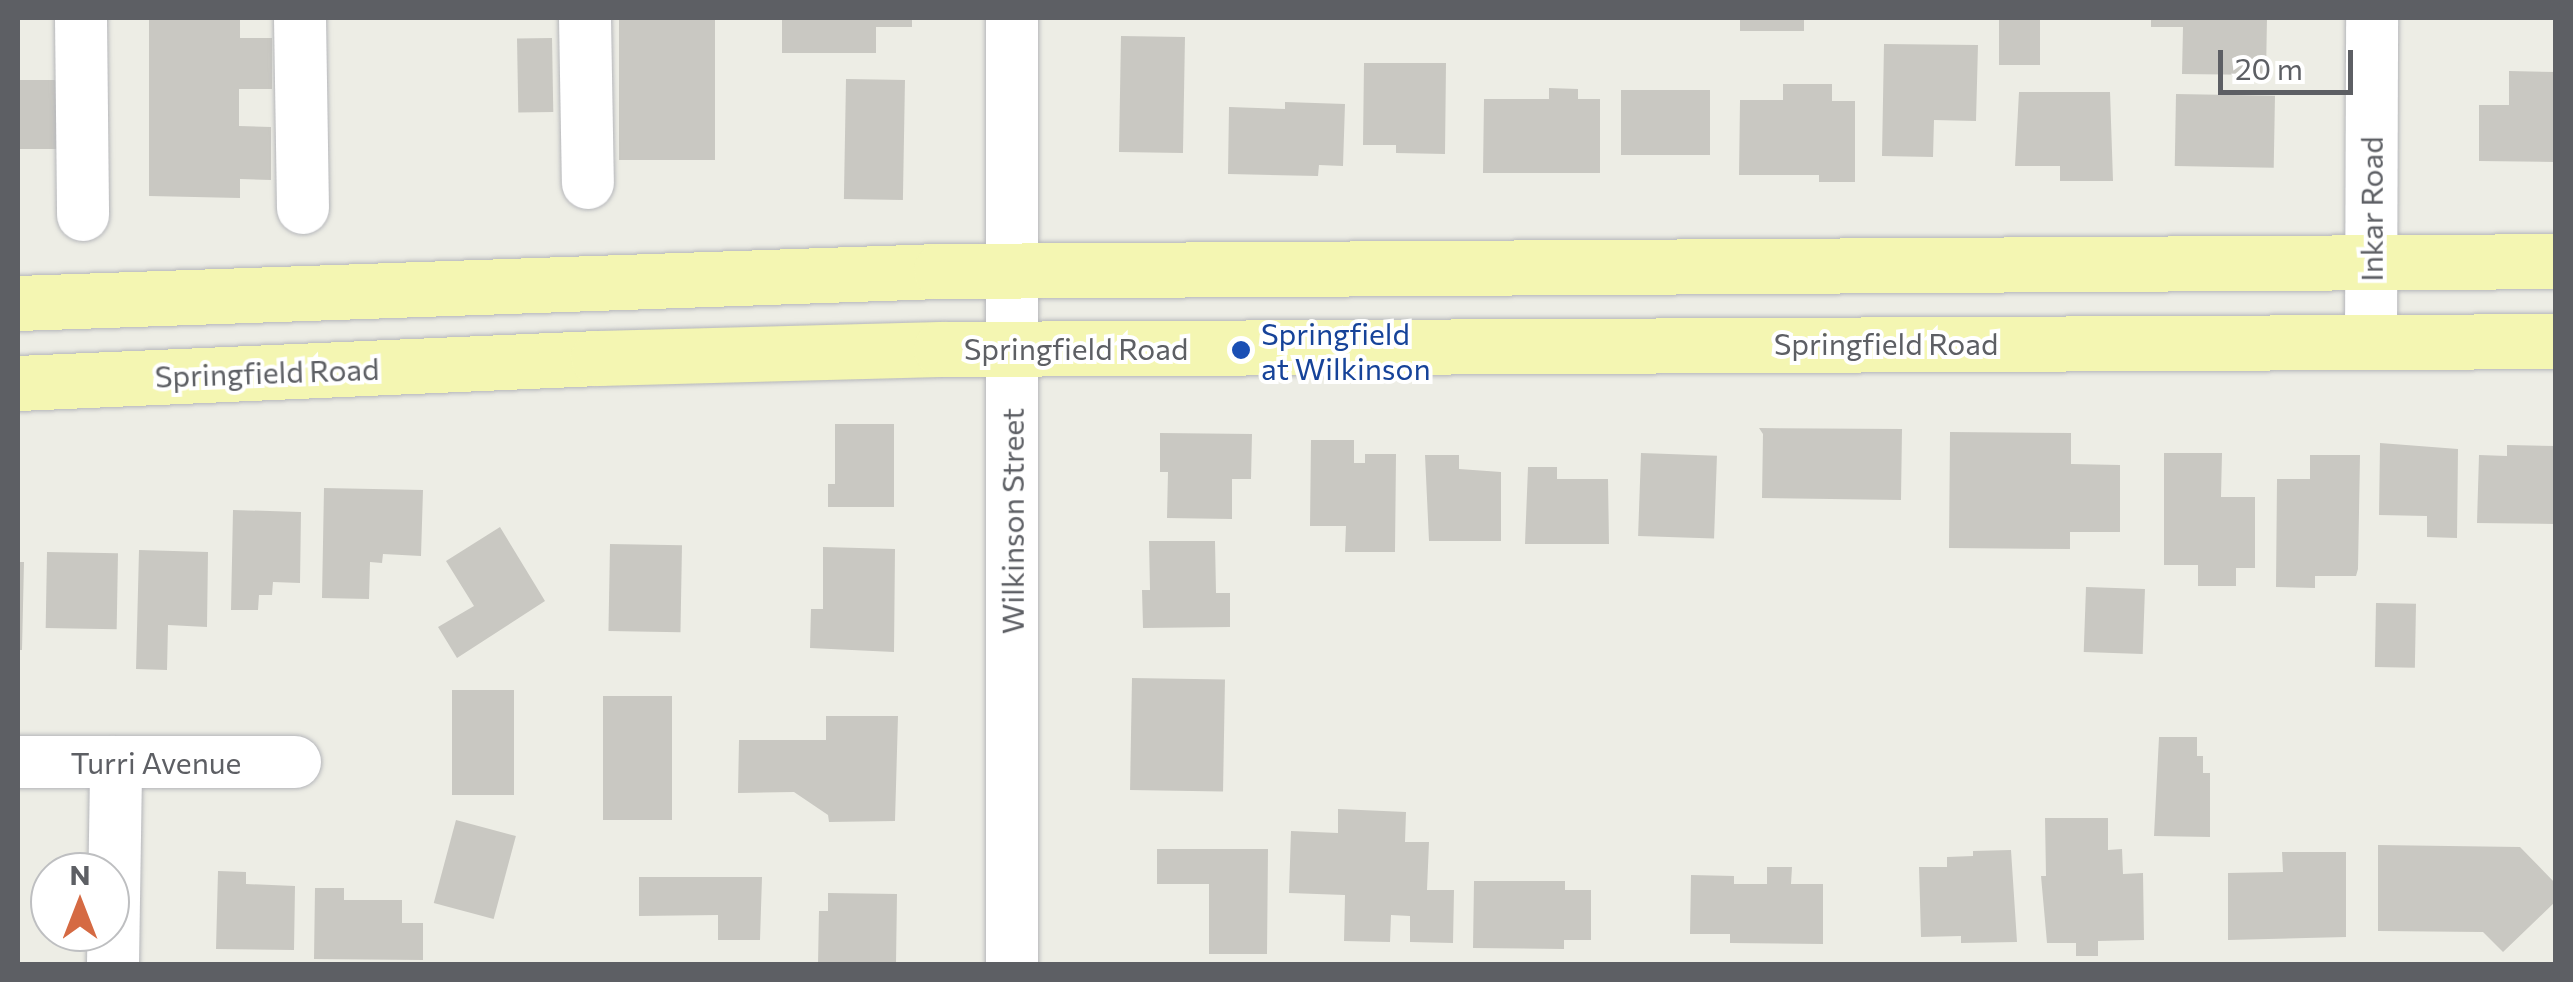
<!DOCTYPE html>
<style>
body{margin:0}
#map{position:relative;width:2573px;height:982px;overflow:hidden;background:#edede5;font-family:Commissioner,sans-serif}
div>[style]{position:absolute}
.building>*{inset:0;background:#c9c8c2;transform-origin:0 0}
.roads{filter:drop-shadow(0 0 2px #b5b6ba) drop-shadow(0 0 2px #b5b6ba)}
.minor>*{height:52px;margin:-26px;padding:0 26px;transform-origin:26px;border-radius:26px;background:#fff}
.major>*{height:55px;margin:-27.5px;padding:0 27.5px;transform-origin:27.5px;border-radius:27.5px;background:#f4f6b2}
.dots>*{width:28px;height:28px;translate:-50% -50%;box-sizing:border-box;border:5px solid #fff;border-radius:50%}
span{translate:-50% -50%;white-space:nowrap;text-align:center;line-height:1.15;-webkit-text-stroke:8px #fff;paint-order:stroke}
.street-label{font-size:30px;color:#5d5f64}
.transit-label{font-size:30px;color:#164399}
.left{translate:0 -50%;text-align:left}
.frame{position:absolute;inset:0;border:20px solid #5d5f64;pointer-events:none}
.north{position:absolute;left:30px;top:852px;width:100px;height:100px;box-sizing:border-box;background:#fff;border:2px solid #bebfc1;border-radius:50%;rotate:0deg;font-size:28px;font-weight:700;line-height:40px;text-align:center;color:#5d5f64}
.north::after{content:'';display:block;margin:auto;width:35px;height:45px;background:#d56a43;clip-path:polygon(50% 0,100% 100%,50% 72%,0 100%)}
.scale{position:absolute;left:2218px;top:50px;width:135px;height:45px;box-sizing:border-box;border:5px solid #5d5f64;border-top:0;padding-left:12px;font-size:30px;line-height:35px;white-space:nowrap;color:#5d5f64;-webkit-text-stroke:8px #fff;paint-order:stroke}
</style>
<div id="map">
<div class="building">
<div style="clip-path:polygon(149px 18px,240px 18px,240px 38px,272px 38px,272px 89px,239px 89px,239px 126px,271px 127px,271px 180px,240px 179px,240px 198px,149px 196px)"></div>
<div style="left:619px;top:18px;width:96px;height:142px"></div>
<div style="clip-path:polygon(782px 18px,912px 18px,912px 27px,876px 27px,876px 53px,782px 53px)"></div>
<div style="left:1740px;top:18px;width:64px;height:13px"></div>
<div style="left:1999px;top:18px;width:41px;height:47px"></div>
<div style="clip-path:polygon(2151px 18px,2267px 18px,2266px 75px,2182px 74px,2183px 27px,2151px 27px)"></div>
<div style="left:1121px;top:36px;width:64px;height:116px;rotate:1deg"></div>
<div style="left:552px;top:38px;width:74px;height:35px;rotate:89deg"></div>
<div style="clip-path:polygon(1884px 44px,1978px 45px,1976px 121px,1934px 120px,1933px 157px,1882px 156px)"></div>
<div style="clip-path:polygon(1364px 63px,1446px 63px,1445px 154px,1396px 153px,1396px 145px,1363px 145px)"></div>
<div style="clip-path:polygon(2509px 71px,2556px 72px,2556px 162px,2479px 161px,2479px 105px,2509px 105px)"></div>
<div style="left:846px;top:79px;width:59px;height:120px;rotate:1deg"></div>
<div style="left:18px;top:80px;width:42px;height:69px"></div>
<div style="clip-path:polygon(1783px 84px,1832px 84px,1832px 101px,1855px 101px,1855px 182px,1819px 182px,1819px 175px,1739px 175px,1740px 100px,1783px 100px)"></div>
<div style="clip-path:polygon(1549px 88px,1578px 89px,1578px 99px,1600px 99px,1600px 173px,1483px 173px,1484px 99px,1549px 99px)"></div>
<div style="left:1621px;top:90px;width:89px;height:65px"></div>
<div style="clip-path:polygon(2019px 92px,2110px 92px,2113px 181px,2060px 181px,2060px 166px,2015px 166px)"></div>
<div style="left:2176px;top:94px;width:99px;height:72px;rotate:1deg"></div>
<div style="clip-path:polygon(1285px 102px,1345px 104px,1343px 166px,1319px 165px,1318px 176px,1228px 174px,1229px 107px,1285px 109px)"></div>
<div style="clip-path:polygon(835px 424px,894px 424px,894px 507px,828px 507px,828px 484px,835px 484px)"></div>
<div style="clip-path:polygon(1759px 428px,1902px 429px,1901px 500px,1762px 498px,1763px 434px)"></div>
<div style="clip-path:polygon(1950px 432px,2071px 433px,2071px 464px,2120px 465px,2120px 532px,2070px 532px,2070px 549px,1949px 548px)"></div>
<div style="clip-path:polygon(1160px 433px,1252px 434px,1251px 479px,1232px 479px,1232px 519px,1167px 518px,1168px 472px,1160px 472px)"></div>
<div style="clip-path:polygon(1311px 440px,1354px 440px,1354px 463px,1365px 463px,1365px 454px,1396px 454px,1395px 552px,1345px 552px,1346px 526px,1310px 526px)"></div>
<div style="clip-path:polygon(2380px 443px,2458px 449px,2457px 538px,2427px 537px,2427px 516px,2379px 515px)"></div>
<div style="clip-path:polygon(2507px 445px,2556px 446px,2555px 524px,2477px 523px,2479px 455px,2507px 456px)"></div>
<div style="left:1641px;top:453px;width:76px;height:83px;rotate:2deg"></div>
<div style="clip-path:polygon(2164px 453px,2222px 453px,2221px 497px,2255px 497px,2255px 568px,2236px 568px,2236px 586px,2198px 586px,2198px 565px,2164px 565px)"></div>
<div style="clip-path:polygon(1425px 455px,1459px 455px,1459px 469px,1501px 472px,1501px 541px,1429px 541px)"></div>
<div style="clip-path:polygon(2310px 455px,2360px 455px,2358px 569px,2356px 576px,2315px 576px,2315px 588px,2276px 587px,2277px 479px,2310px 479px)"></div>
<div style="clip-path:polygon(1528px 467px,1557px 467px,1557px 479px,1608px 479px,1609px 544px,1525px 544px)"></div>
<div style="clip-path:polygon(324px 488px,423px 490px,421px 556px,383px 554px,382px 563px,370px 562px,369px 599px,322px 598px)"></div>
<div style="clip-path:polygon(233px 510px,301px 512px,300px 583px,273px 582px,272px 595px,259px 595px,258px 610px,231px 610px)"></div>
<div style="clip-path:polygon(500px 527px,545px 601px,457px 658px,438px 627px,474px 606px,446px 561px)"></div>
<div style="clip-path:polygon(1149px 541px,1215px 541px,1216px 593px,1230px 593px,1230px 627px,1143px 628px,1142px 590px,1150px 590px)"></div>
<div style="left:610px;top:544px;width:72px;height:87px;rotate:1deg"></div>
<div style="clip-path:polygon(823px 547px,895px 549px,894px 652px,810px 648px,811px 609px,823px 609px)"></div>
<div style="clip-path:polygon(139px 550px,208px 552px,207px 627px,168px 625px,167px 670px,136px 669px)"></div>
<div style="left:47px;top:552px;width:71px;height:76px;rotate:1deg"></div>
<div style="clip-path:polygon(18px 562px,24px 562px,22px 650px,18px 650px)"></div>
<div style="left:2086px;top:587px;width:59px;height:65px;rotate:2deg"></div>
<div style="left:2376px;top:603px;width:40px;height:64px;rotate:1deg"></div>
<div style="left:1132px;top:678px;width:93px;height:112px;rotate:1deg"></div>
<div style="left:452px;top:690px;width:62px;height:105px"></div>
<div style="left:603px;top:696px;width:69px;height:124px"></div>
<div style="clip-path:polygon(826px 716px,898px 716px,895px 821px,829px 822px,828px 815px,794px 792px,738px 793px,739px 740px,826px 740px)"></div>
<div style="clip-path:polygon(2159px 737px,2197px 737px,2197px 756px,2203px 756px,2203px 773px,2210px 773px,2210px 837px,2154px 836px)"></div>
<div style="clip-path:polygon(1338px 809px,1406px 812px,1405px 842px,1429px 842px,1427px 890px,1454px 890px,1453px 943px,1410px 942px,1410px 916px,1391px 915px,1390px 942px,1344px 941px,1345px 895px,1289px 893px,1291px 831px,1338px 833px)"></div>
<div style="clip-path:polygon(2045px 818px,2108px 818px,2108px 850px,2122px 849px,2123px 874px,2143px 873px,2144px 940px,2098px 941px,2098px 956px,2076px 956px,2076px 943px,2047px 943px,2041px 876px,2046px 876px)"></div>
<div style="left:456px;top:820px;width:62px;height:86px;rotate:15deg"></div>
<div style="clip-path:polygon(2378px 845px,2520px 847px,2556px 884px,2556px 901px,2503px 952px,2483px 932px,2378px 931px)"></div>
<div style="clip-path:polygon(1157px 849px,1268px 849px,1267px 954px,1209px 954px,1209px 884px,1157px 884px)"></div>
<div style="clip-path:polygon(2011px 850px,2017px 942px,1961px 943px,1961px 936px,1921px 937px,1919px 867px,1947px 867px,1947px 857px,1973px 856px,1973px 851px)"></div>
<div style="clip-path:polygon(2282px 852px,2346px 852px,2346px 937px,2228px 940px,2228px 873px,2283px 872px)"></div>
<div style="clip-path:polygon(1767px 867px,1792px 867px,1791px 884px,1823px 884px,1823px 944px,1730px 943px,1730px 934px,1690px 934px,1691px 875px,1734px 876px,1734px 884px,1767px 884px)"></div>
<div style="clip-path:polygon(218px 871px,246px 872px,246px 884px,295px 886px,294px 950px,216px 949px)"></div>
<div style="clip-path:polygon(639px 877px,762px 877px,760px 940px,718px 940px,718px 915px,639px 916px)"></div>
<div style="clip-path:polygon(1474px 881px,1565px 881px,1565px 890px,1591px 890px,1591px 940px,1564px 940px,1564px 949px,1473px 948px)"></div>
<div style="clip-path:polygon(315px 888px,344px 888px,344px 900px,402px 900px,402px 923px,423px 923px,423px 960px,314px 959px)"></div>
<div style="clip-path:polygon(828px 893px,897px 894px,896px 964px,818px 964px,819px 911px,828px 911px)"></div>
</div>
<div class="roads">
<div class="minor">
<div style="left:81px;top:18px;width:197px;rotate:89.4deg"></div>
<div style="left:300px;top:18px;width:190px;rotate:89.1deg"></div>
<div style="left:585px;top:18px;width:165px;rotate:89deg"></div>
<div style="left:2371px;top:340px;width:322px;rotate:-89.8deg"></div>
<div style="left:18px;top:762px;width:277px"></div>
<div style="left:113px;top:964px;width:202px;rotate:-89.1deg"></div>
<div style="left:1012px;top:964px;width:946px;rotate:-90deg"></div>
</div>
<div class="major">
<div style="left:18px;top:303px;width:924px;rotate:-1.99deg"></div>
<div style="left:941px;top:271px;width:1615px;rotate:-0.35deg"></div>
<div style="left:18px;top:383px;width:581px;rotate:-2.47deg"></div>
<div style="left:598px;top:358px;width:343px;rotate:-1.5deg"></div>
<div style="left:941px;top:349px;width:1615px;rotate:-0.28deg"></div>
</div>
</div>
<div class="dots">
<div style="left:1241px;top:350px;background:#1a4fb4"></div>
</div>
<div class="street-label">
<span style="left:2371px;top:209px;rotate:-90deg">Inkar Road</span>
<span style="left:1886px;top:343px">Springfield Road</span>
<span style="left:1076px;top:348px">Springfield Road</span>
<span style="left:267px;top:372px;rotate:-2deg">Springfield Road</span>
<span style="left:1012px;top:521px;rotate:-90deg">Wilkinson Street</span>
<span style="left:156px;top:762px">Turri Avenue</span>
</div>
<div class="transit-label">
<span class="left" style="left:1261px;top:350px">Springfield<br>at Wilkinson</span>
</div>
<div class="frame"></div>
<div class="north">N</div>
<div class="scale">20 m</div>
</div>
